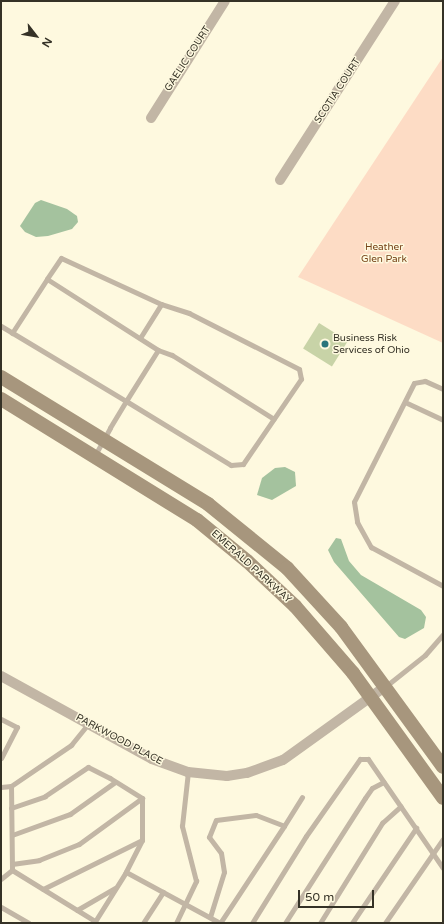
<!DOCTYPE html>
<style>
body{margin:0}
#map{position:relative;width:444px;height:924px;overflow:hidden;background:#fef9df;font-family:"Varela Round",sans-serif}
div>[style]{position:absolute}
.green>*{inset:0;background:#fddcc5}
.water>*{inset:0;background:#a4c29e}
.building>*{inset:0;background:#c8d3a7;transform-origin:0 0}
.service>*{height:5px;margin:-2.5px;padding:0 2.5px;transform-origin:2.5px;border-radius:2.5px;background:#c2b6a5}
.minor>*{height:10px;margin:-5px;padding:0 5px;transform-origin:5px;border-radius:5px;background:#c2b6a5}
.secondary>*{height:14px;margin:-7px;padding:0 7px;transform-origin:7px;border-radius:7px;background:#a7967d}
.dots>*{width:11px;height:11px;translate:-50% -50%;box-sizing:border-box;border:2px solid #fef9df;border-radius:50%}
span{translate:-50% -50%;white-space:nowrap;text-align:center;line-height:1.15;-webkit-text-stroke:3px #fef9df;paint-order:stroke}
.street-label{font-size:10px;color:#353226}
.park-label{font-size:10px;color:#764318}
.poi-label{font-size:10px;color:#353226}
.left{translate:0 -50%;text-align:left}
.frame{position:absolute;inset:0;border:2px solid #353226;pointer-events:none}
.north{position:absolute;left:16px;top:16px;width:40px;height:40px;-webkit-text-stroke:3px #fef9df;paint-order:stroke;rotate:121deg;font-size:11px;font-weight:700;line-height:16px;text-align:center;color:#353226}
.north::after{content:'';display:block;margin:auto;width:14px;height:18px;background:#353226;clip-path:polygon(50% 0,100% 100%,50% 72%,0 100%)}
.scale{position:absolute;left:298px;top:890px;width:76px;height:18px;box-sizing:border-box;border:2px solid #353226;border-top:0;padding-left:5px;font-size:12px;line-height:14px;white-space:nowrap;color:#353226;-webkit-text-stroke:3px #fef9df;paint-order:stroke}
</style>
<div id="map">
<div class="green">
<div style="clip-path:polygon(443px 57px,443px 343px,298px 277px)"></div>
</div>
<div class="water">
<div style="clip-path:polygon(41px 200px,67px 209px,77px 216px,78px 222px,72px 229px,48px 236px,36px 237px,25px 232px,20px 226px,35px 203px)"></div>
<div style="clip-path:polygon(285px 467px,295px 472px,296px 486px,272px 500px,257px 495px,262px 478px,275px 468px)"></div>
<div style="clip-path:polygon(336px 538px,341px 539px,349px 561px,361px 575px,421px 610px,426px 617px,424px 628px,405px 639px,399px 637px,334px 562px,328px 550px)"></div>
</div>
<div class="building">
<div style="left:319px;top:323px;width:34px;height:30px;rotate:32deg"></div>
</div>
<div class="service">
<div style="left:1px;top:326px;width:146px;rotate:31deg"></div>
<div style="left:126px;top:401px;width:123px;rotate:31.4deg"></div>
<div style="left:231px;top:465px;width:12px;rotate:-5deg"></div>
<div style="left:243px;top:464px;width:103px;rotate:-55.7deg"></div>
<div style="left:301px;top:379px;width:10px;rotate:-101deg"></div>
<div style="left:299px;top:369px;width:123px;rotate:-153deg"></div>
<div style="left:189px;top:313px;width:29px;rotate:-162deg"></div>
<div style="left:161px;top:304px;width:110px;rotate:-155.3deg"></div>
<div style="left:61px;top:258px;width:25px;rotate:124deg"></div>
<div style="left:47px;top:279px;width:132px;rotate:32.6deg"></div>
<div style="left:158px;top:350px;width:60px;rotate:122.1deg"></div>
<div style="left:126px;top:401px;width:31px;rotate:121deg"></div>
<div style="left:110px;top:428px;width:31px;rotate:119deg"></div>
<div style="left:12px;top:333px;width:64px;rotate:-57.1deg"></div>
<div style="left:140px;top:338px;width:40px;rotate:-58deg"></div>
<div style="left:158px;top:350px;width:15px;rotate:20deg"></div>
<div style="left:172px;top:355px;width:120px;rotate:32.1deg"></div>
<div style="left:443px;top:389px;width:20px;rotate:-156deg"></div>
<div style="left:425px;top:381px;width:11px;rotate:170deg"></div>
<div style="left:414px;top:383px;width:133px;rotate:116.8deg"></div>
<div style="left:354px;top:502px;width:20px;rotate:81deg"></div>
<div style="left:357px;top:522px;width:29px;rotate:61deg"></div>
<div style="left:371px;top:547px;width:82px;rotate:28.4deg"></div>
<div style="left:407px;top:403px;width:40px;rotate:25deg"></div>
<div style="left:386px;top:686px;width:50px;rotate:-38.5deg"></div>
<div style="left:425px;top:655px;width:28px;rotate:-49deg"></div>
<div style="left:1px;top:719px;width:18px;rotate:27deg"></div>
<div style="left:17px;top:727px;width:35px;rotate:117deg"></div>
<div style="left:11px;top:786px;width:73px;rotate:-34.3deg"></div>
<div style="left:71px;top:745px;width:27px;rotate:-51deg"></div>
<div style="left:1px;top:787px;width:10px;rotate:-6deg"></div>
<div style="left:11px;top:786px;width:84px;rotate:89.3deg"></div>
<div style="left:12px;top:870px;width:14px;rotate:141deg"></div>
<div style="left:11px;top:808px;width:36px;rotate:-19deg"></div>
<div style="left:45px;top:796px;width:52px;rotate:-34deg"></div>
<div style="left:88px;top:767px;width:25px;rotate:27deg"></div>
<div style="left:110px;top:778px;width:38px;rotate:32deg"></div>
<div style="left:142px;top:798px;width:42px;rotate:90deg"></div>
<div style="left:142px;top:840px;width:36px;rotate:117deg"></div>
<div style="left:284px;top:826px;width:34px;rotate:-58deg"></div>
<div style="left:12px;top:835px;width:62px;rotate:-19.9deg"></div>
<div style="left:70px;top:814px;width:55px;rotate:-35.4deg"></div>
<div style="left:12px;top:864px;width:27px;rotate:-8deg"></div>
<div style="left:39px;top:860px;width:43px;rotate:-21.8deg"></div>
<div style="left:79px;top:844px;width:78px;rotate:-36.1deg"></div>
<div style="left:12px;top:870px;width:97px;rotate:31.6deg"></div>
<div style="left:43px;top:889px;width:110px;rotate:-26.3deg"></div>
<div style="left:1px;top:907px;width:32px;rotate:30deg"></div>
<div style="left:77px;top:910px;width:44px;rotate:-30.1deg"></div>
<div style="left:210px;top:917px;width:47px;rotate:-72.7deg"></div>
<div style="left:224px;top:872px;width:19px;rotate:-99deg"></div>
<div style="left:221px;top:853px;width:20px;rotate:-127deg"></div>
<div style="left:209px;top:837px;width:18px;rotate:-68deg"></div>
<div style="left:216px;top:820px;width:40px;rotate:-7.1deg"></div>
<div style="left:256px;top:815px;width:30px;rotate:21deg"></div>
<div style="left:284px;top:826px;width:116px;rotate:123.4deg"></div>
<div style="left:94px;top:923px;width:60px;rotate:-57.9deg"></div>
<div style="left:126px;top:872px;width:107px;rotate:28.5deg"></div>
<div style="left:143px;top:923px;width:37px;rotate:-57deg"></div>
<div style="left:176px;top:923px;width:47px;rotate:-64.5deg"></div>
<div style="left:196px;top:881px;width:57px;rotate:-104.3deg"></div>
<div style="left:182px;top:826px;width:54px;rotate:-83.7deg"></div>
<div style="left:252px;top:923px;width:102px;rotate:-58.2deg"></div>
<div style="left:306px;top:836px;width:94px;rotate:-55deg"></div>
<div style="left:360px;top:759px;width:8px"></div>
<div style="left:368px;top:759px;width:132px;rotate:55.5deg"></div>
<div style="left:285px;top:923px;width:148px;rotate:-57.4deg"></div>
<div style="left:365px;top:798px;width:12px;rotate:-55deg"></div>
<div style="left:372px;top:788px;width:13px;rotate:-27deg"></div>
<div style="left:320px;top:923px;width:118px;rotate:-58.2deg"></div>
<div style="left:382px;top:823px;width:25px;rotate:-42deg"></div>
<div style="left:352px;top:923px;width:115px;rotate:-56deg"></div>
<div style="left:385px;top:923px;width:102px;rotate:-55.4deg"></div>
</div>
<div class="minor">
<div style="left:151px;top:118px;width:138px;rotate:-57.7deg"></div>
<div style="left:280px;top:180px;width:213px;rotate:-57.3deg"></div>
<div style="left:1px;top:676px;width:172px;rotate:28.8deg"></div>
<div style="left:152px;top:759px;width:38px;rotate:20deg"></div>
<div style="left:188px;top:772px;width:39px;rotate:6deg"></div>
<div style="left:227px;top:776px;width:20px;rotate:-9deg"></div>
<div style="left:247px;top:773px;width:38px;rotate:-20deg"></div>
<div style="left:283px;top:760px;width:127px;rotate:-35.7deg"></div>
</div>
<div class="secondary">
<div style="left:1px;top:377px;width:243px;rotate:31.5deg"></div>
<div style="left:208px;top:504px;width:102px;rotate:39deg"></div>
<div style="left:287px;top:568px;width:80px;rotate:47.5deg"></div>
<div style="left:341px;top:627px;width:173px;rotate:53.9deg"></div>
<div style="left:1px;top:399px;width:230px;rotate:31.7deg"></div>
<div style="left:197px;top:520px;width:65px;rotate:39.4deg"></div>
<div style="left:247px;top:561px;width:66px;rotate:43.2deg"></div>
<div style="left:295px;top:606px;width:89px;rotate:49.1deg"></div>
<div style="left:353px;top:673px;width:154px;rotate:54.2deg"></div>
</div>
<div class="dots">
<div style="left:325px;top:344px;background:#2b757b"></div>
</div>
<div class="street-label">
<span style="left:188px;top:59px;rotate:-57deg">GAELIC COURT</span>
<span style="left:338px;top:91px;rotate:-57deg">SCOTIA COURT</span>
<span style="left:251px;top:567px;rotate:42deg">EMERALD PARKWAY</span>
<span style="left:119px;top:740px;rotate:28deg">PARKWOOD PLACE</span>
</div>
<div class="park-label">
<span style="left:384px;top:253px">Heather<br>Glen Park</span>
</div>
<div class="poi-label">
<span class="left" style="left:333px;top:344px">Business Risk<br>Services of Ohio</span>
</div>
<div class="frame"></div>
<div class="north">N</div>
<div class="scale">50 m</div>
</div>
